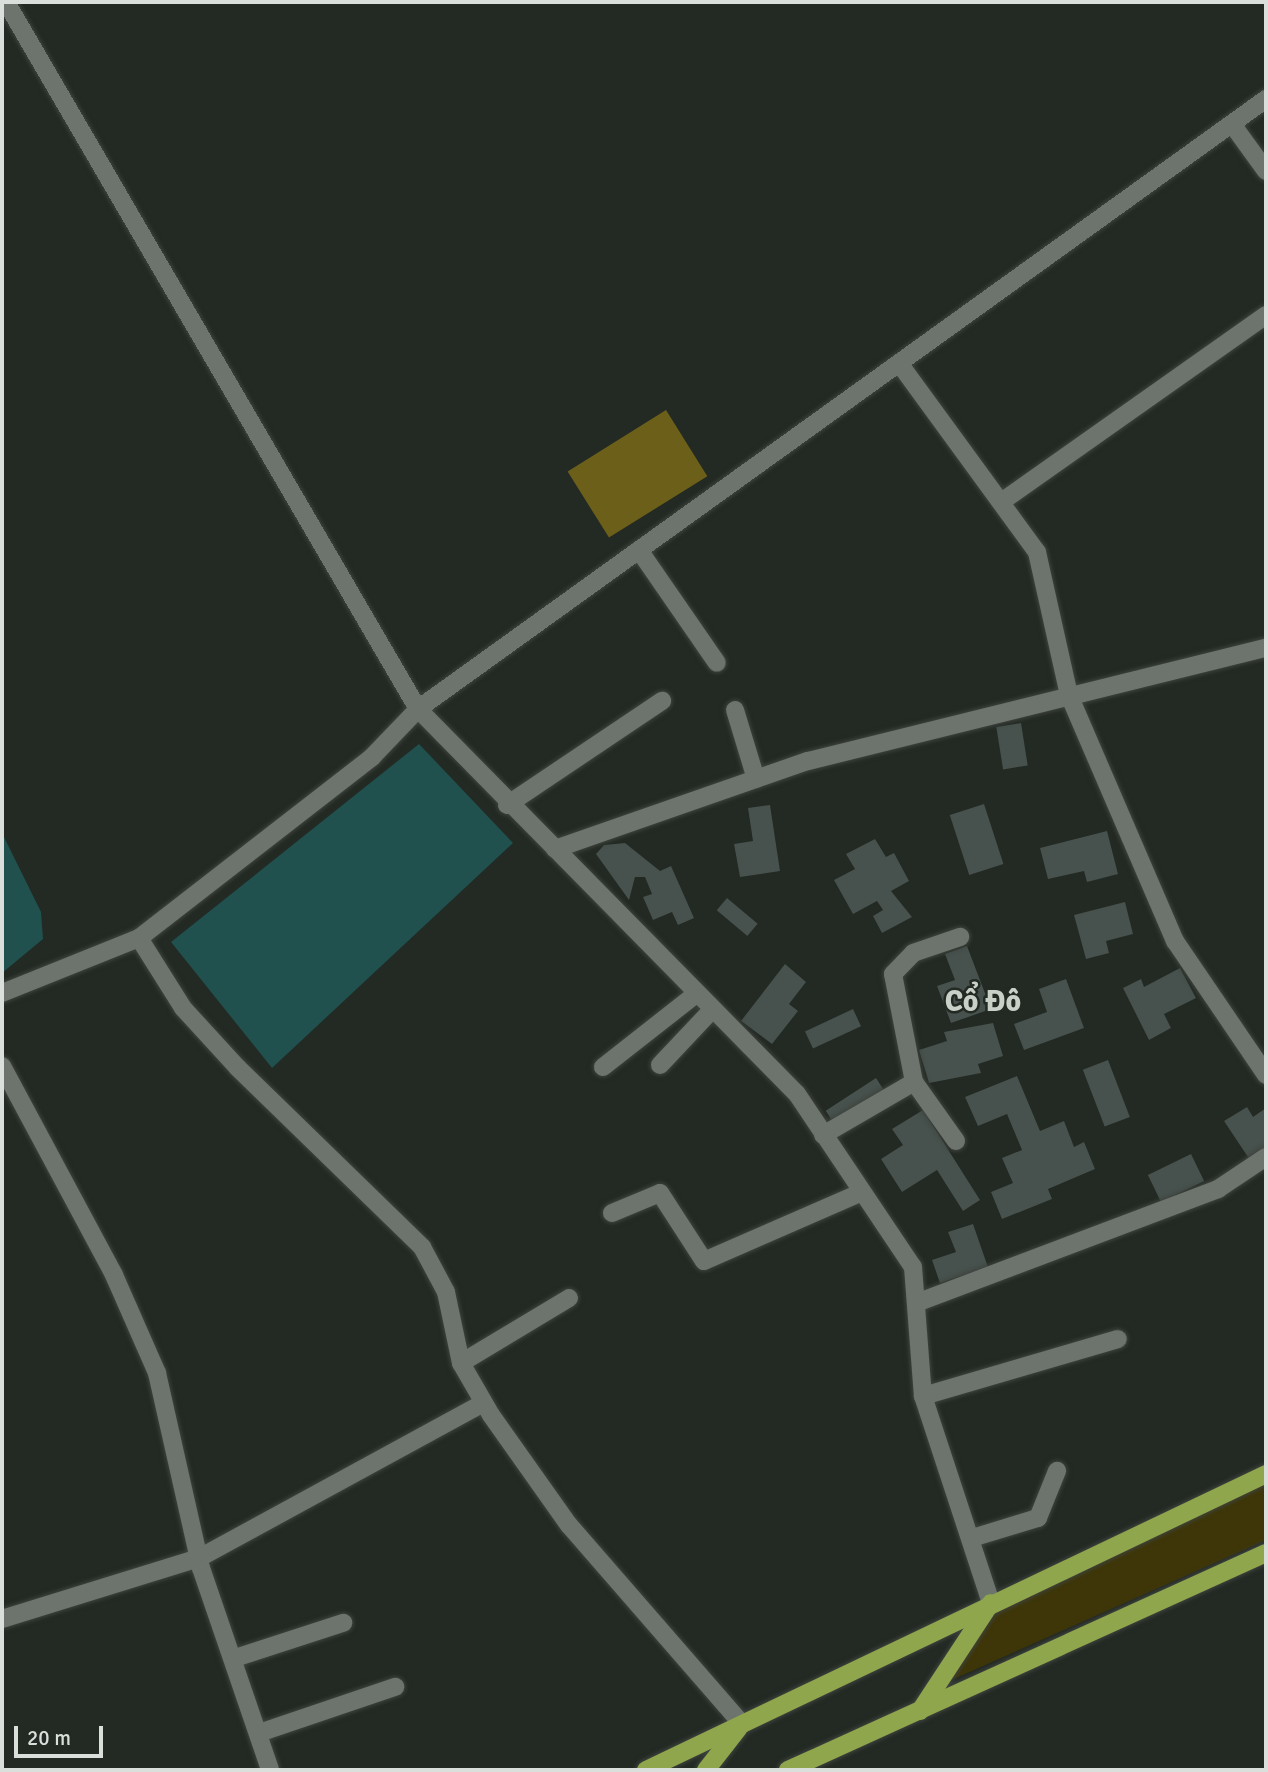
<!DOCTYPE html>
<meta charset="utf-8">
<style>
body{margin:0}
#map{position:relative;width:1268px;height:1772px;overflow:hidden;background:#232923;font-family:Signika,sans-serif}
div>[style]{position:absolute}
.green>*{inset:0;background:#3e3608}
.forest>*{inset:0;background:#6c5f19;transform-origin:0 0}
.water>*{inset:0;background:#20514f}
.building>*{inset:0;background:#47514d;transform-origin:0 0}
.roads{filter:drop-shadow(0 0 2px #3e433e) drop-shadow(0 0 2px #3e433e)}
.minor>*{height:18px;margin:-9px;padding:0 9px;transform-origin:9px;border-radius:9px;background:#6d746d}
.major>*{height:18px;margin:-9px;padding:0 9px;transform-origin:9px;border-radius:9px;background:#90a64c}
span{translate:-50% -50%;white-space:nowrap;text-align:center;line-height:1.15;-webkit-text-stroke:5px #232923;paint-order:stroke}
.quarter-label{font-size:30px;color:#c8d0c7;font-weight:700}
.frame{position:absolute;inset:0;border:4px solid #dbdfdb;pointer-events:none}
.scale{position:absolute;left:14px;top:1726px;width:89px;height:32px;box-sizing:border-box;border:4px solid #dbdfdb;border-top:0;padding-left:9px;font-size:21px;line-height:24px;white-space:nowrap;color:#dbdfdb;-webkit-text-stroke:5px #232923;paint-order:stroke}
</style>
<div id="map">
<div class="green">
<div style="clip-path:polygon(1266px 1484px,1266px 1540px,947px 1682px,998px 1610px)"></div>
</div>
<div class="forest">
<div style="left:666px;top:410px;width:78px;height:116px;rotate:58deg"></div>
</div>
<div class="water">
<div style="clip-path:polygon(419px 744px,513px 843px,272px 1068px,171px 942px)"></div>
<div style="clip-path:polygon(2px 833px,41px 912px,43px 939px,2px 973px)"></div>
</div>
<div class="building">
<div style="left:1021px;top:723px;width:43px;height:25px;rotate:81deg"></div>
<div style="left:984px;top:804px;width:63px;height:36px;rotate:72deg"></div>
<div style="clip-path:polygon(770px 805px,780px 871px,740px 877px,734px 844px,753px 841px,748px 808px)"></div>
<div style="clip-path:polygon(1107px 831px,1118px 874px,1087px 882px,1084px 871px,1048px 879px,1040px 848px)"></div>
<div style="clip-path:polygon(875px 839px,886px 857px,894px 853px,909px 881px,891px 891px,912px 917px,882px 933px,873px 916px,883px 910px,877px 901px,853px 914px,834px 880px,855px 869px,846px 854px)"></div>
<div style="clip-path:polygon(625px 843px,660px 871px,671px 866px,694px 918px,678px 925px,672px 912px,653px 920px,643px 897px,652px 894px,645px 877px,635px 877px,629px 900px,596px 854px,604px 845px)"></div>
<div style="left:727px;top:898px;width:40px;height:16px;rotate:40deg"></div>
<div style="clip-path:polygon(1125px 902px,1133px 934px,1106px 941px,1109px 953px,1086px 959px,1074px 915px)"></div>
<div style="clip-path:polygon(967px 946px,991px 1009px,951px 1023px,937px 986px,955px 980px,945px 954px)"></div>
<div style="clip-path:polygon(785px 964px,806px 982px,789px 1004px,798px 1011px,772px 1044px,741px 1021px)"></div>
<div style="clip-path:polygon(1180px 968px,1196px 998px,1164px 1014px,1171px 1028px,1149px 1040px,1123px 988px,1141px 979px,1144px 987px)"></div>
<div style="clip-path:polygon(1066px 979px,1084px 1028px,1024px 1050px,1014px 1024px,1047px 1012px,1039px 989px)"></div>
<div style="left:853px;top:1009px;width:19px;height:53px;rotate:65deg"></div>
<div style="clip-path:polygon(993px 1023px,1003px 1056px,978px 1064px,981px 1073px,929px 1083px,919px 1050px,947px 1041px,944px 1032px)"></div>
<div style="left:1108px;top:1060px;width:61px;height:27px;rotate:69deg"></div>
<div style="clip-path:polygon(1017px 1076px,1040px 1131px,1064px 1121px,1074px 1147px,1084px 1142px,1095px 1169px,1048px 1189px,1052px 1199px,1002px 1219px,991px 1192px,1013px 1183px,1002px 1158px,1022px 1150px,1007px 1114px,978px 1126px,965px 1097px)"></div>
<div style="left:876px;top:1078px;width:17px;height:60px;rotate:57deg"></div>
<div style="clip-path:polygon(1247px 1107px,1253px 1117px,1266px 1108px,1266px 1149px,1250px 1160px,1224px 1121px)"></div>
<div style="clip-path:polygon(923px 1110px,980px 1200px,963px 1211px,937px 1170px,902px 1192px,881px 1159px,903px 1145px,892px 1129px)"></div>
<div style="left:1191px;top:1154px;width:30px;height:48px;rotate:64deg"></div>
<div style="clip-path:polygon(973px 1224px,990px 1273px,980px 1276px,979px 1270px,940px 1283px,932px 1260px,956px 1252px,948px 1232px)"></div>
</div>
<div class="roads">
<div class="minor">
<div style="left:6px;top:2px;width:818px;rotate:59.77deg"></div>
<div style="left:418px;top:709px;width:540px;rotate:45.45deg"></div>
<div style="left:797px;top:1094px;width:208px;rotate:56.2deg"></div>
<div style="left:913px;top:1267px;width:129px;rotate:85.6deg"></div>
<div style="left:923px;top:1396px;width:218px;rotate:71.8deg"></div>
<div style="left:1232px;top:124px;width:58px;rotate:54.1deg"></div>
<div style="left:899px;top:363px;width:234px;rotate:53.9deg"></div>
<div style="left:1037px;top:552px;width:147px;rotate:77.4deg"></div>
<div style="left:1069px;top:695px;width:268px;rotate:66.7deg"></div>
<div style="left:1175px;top:941px;width:162px;rotate:55.8deg"></div>
<div style="left:1004px;top:500px;width:321px;rotate:-35.2deg"></div>
<div style="left:639px;top:550px;width:137px;rotate:55.4deg"></div>
<div style="left:735px;top:710px;width:72px;rotate:73.1deg"></div>
<div style="left:507px;top:805px;width:187px;rotate:-33.9deg"></div>
<div style="left:555px;top:849px;width:268px;rotate:-19.2deg"></div>
<div style="left:808px;top:761px;width:472px;rotate:-13.9deg"></div>
<div style="left:139px;top:938px;width:83px;rotate:57.8deg"></div>
<div style="left:183px;top:1008px;width:81px;rotate:47.5deg"></div>
<div style="left:238px;top:1068px;width:257px;rotate:44.2deg"></div>
<div style="left:422px;top:1247px;width:51px;rotate:61.9deg"></div>
<div style="left:446px;top:1292px;width:73px;rotate:78.1deg"></div>
<div style="left:461px;top:1363px;width:60px;rotate:60deg"></div>
<div style="left:491px;top:1415px;width:135px;rotate:54.7deg"></div>
<div style="left:569px;top:1525px;width:264px;rotate:49deg"></div>
<div style="left:2px;top:993px;width:148px;rotate:-21.9deg"></div>
<div style="left:139px;top:938px;width:295px;rotate:-37.8deg"></div>
<div style="left:372px;top:757px;width:66px;rotate:-46.2deg"></div>
<div style="left:418px;top:709px;width:1045px;rotate:-35.73deg"></div>
<div style="left:660px;top:1065px;width:73px;rotate:-46.7deg"></div>
<div style="left:2px;top:1066px;width:237px;rotate:61.8deg"></div>
<div style="left:114px;top:1275px;width:107px;rotate:66.3deg"></div>
<div style="left:157px;top:1373px;width:200px;rotate:77.3deg"></div>
<div style="left:201px;top:1568px;width:213px;rotate:71.1deg"></div>
<div style="left:603px;top:1067px;width:118px;rotate:-38.1deg"></div>
<div style="left:823px;top:1135px;width:105px;rotate:-30.2deg"></div>
<div style="left:956px;top:1141px;width:72px;rotate:-125.4deg"></div>
<div style="left:914px;top:1082px;width:110px;rotate:-101deg"></div>
<div style="left:893px;top:974px;width:29px;rotate:-46deg"></div>
<div style="left:913px;top:953px;width:50px;rotate:-18.8deg"></div>
<div style="left:612px;top:1213px;width:52px;rotate:-22.6deg"></div>
<div style="left:660px;top:1193px;width:81px;rotate:57.1deg"></div>
<div style="left:704px;top:1261px;width:172px;rotate:-23.6deg"></div>
<div style="left:919px;top:1302px;width:320px;rotate:-20.7deg"></div>
<div style="left:1218px;top:1189px;width:58px;rotate:-33.7deg"></div>
<div style="left:461px;top:1363px;width:126px;rotate:-31deg"></div>
<div style="left:923px;top:1396px;width:203px;rotate:-16.3deg"></div>
<div style="left:972px;top:1538px;width:69px;rotate:-16.9deg"></div>
<div style="left:1038px;top:1518px;width:51px;rotate:-68deg"></div>
<div style="left:2px;top:1619px;width:206px;rotate:-17.2deg"></div>
<div style="left:199px;top:1558px;width:324px;rotate:-28.6deg"></div>
<div style="left:235px;top:1658px;width:114px;rotate:-18deg"></div>
<div style="left:259px;top:1733px;width:144px;rotate:-18.7deg"></div>
</div>
<div class="major">
<div style="left:920px;top:1711px;width:129px;rotate:-56.7deg"></div>
<div style="left:646px;top:1770px;width:687px;rotate:-25.52deg"></div>
<div style="left:706px;top:1770px;width:52px;rotate:-52deg"></div>
<div style="left:788px;top:1770px;width:525px;rotate:-24.42deg"></div>
</div>
</div>
<div class="quarter-label">
<span style="left:983px;top:1002px">Cổ Đô</span>
</div>
<div class="frame"></div>
<div class="scale">20 m</div>
</div>
